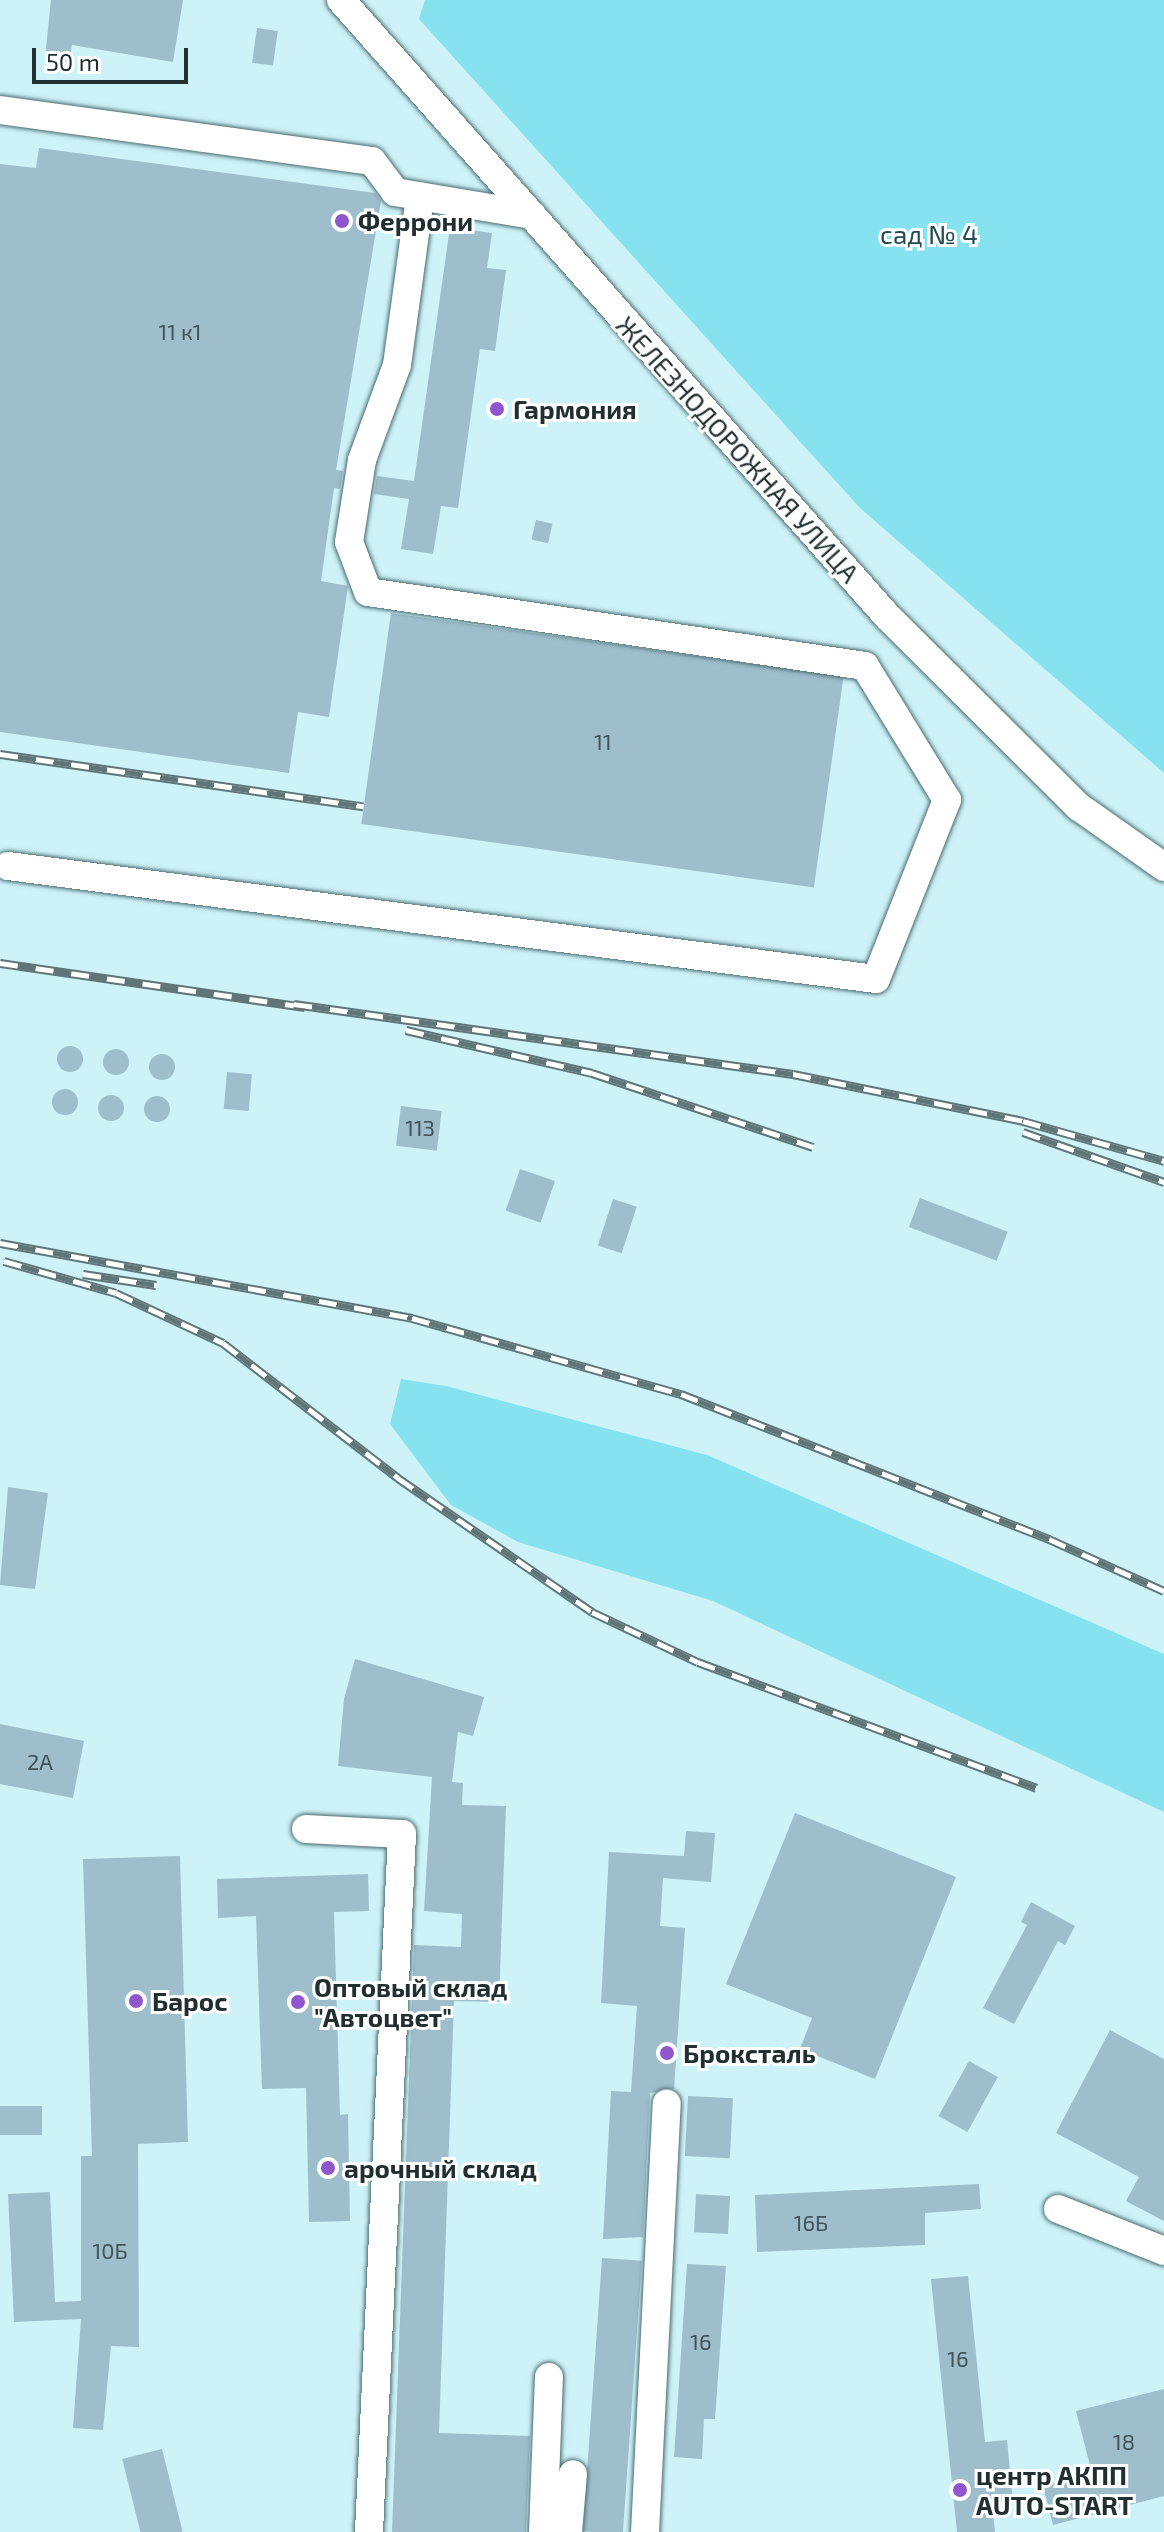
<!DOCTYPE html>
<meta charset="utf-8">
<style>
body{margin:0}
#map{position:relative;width:1164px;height:2532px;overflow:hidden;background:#cdf2f7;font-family:"Exo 2",sans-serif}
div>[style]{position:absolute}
.green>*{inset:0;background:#87e2ef}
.building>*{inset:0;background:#9fbecc;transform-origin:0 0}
.round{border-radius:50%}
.roads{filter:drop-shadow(0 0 2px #4a6b70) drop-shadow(0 0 2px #4a6b70)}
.minor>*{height:28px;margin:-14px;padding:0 14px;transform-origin:14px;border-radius:14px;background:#fff}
.rail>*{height:9px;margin-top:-4.5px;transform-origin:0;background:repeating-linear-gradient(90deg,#fff 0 18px,#5f7578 0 36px);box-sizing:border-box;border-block:2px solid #5f7578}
.dots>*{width:22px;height:22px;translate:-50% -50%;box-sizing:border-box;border:4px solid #fff;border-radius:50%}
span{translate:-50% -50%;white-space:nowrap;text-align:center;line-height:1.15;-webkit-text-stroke:6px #fff;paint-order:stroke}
.number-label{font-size:22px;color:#405358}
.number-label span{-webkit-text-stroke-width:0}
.poi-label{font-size:26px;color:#212f31;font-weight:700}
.left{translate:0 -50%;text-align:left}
.park-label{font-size:26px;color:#214d53}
.street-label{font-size:26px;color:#212f31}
.scale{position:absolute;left:32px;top:48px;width:156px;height:36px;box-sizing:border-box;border:4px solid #212f31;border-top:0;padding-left:10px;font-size:24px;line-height:28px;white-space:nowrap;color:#212f31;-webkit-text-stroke:6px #fff;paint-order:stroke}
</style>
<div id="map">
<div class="green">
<div style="clip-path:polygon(425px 0,1164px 0,1164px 773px,859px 507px,419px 19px)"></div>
<div style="clip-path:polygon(401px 1379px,446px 1386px,707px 1455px,1164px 1654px,1164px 1812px,713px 1601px,518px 1542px,451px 1505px,390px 1424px)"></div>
</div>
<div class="building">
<div style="clip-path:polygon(51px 0,183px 0,173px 62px,72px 45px,69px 62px,45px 58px)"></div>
<div style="left:257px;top:28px;width:21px;height:35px;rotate:8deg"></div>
<div style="clip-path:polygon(39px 148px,375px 193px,381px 201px,336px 470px,343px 471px,340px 489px,334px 488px,321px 581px,348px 586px,329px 717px,298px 712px,289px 773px,0 732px,0 164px,36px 168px)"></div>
<div style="clip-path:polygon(450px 227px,492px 233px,487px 268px,506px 270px,495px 351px,480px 349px,458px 508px,441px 506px,433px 554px,401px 549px,409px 499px,374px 494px,377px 476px,414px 481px)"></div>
<div style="left:536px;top:520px;width:17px;height:20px;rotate:13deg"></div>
<div style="left:391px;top:613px;width:457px;height:213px;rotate:8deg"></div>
<div class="round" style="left:57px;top:1046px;width:26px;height:26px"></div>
<div class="round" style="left:103px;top:1049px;width:26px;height:26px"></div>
<div class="round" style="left:149px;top:1054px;width:26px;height:26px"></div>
<div style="left:227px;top:1072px;width:25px;height:37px;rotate:5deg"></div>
<div class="round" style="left:52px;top:1089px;width:26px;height:26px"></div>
<div class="round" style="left:98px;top:1095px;width:26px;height:26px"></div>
<div class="round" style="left:144px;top:1096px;width:26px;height:26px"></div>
<div style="left:401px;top:1106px;width:41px;height:40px;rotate:7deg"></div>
<div style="left:520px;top:1169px;width:37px;height:44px;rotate:19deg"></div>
<div style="left:920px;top:1198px;width:94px;height:31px;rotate:21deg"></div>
<div style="left:613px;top:1199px;width:25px;height:49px;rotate:18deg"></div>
<div style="clip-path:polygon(8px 1487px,48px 1493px,35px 1589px,0 1585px)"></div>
<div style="clip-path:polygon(355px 1659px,484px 1697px,473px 1736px,458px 1732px,452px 1782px,463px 1783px,462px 1805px,506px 1806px,499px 2002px,454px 2001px,439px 2433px,530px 2436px,526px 2532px,392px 2532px,414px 1945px,461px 1947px,462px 1914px,424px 1911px,432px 1777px,338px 1766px,344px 1699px)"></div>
<div style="clip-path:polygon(0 1724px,84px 1741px,73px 1798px,0 1784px)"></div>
<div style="clip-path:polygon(795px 1813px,956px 1877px,875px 2079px,800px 2049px,812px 2018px,726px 1984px)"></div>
<div style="clip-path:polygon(686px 1831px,715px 1833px,711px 1882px,663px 1878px,660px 1926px,685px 1928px,674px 2089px,650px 2093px,643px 2237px,603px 2239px,611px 2091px,631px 2092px,637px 2006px,601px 2003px,609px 1852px,684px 1856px)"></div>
<div style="clip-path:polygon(180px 1856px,188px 2142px,138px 2144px,139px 2347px,111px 2346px,103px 2430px,73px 2428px,81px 2319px,14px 2322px,8px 2194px,50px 2192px,55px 2302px,81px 2301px,81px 2156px,92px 2156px,83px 1859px)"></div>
<div style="clip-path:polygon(368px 1874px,369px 1911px,334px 1912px,340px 2115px,348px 2114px,350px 2221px,309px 2222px,306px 2088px,262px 2089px,256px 1916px,218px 1918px,217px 1879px)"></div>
<div style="clip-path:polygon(1031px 1902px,1075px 1926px,1065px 1945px,1058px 1941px,1014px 2024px,983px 2008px,1027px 1925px,1021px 1922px)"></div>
<div style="clip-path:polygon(1110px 2030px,1164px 2059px,1164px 2221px,1126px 2201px,1139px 2177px,1056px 2133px)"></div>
<div style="left:969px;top:2061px;width:33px;height:63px;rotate:29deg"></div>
<div style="left:688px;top:2096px;width:45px;height:60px;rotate:3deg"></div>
<div style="left:0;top:2106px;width:42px;height:29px"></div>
<div style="clip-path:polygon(979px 2184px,981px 2209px,925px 2213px,925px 2245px,757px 2252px,755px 2195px)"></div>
<div style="left:730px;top:2196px;width:38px;height:34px;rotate:93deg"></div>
<div style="left:602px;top:2258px;width:40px;height:274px;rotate:4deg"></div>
<div style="clip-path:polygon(687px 2264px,726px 2266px,715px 2419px,704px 2419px,702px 2459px,674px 2457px)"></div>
<div style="clip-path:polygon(968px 2276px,985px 2442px,1007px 2440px,1013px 2502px,992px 2504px,995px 2532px,957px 2532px,931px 2279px)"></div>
<div style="clip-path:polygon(1164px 2389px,1164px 2496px,1053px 2525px,1043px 2486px,1092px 2473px,1076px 2411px)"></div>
<div style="left:162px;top:2449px;width:85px;height:41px;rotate:76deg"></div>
</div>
<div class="roads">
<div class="minor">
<div style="left:341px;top:0;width:823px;rotate:48.45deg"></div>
<div style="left:887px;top:616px;width:271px;rotate:44.9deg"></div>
<div style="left:1079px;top:807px;width:104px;rotate:35.2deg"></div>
<div style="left:0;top:110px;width:375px;rotate:7.8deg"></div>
<div style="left:372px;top:161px;width:39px;rotate:53deg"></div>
<div style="left:395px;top:192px;width:139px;rotate:9.5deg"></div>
<div style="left:8px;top:866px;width:875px;rotate:7.42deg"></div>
<div style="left:876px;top:979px;width:193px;rotate:-68.4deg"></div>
<div style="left:947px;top:800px;width:157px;rotate:-121.5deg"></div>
<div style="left:865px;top:666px;width:502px;rotate:-171.53deg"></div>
<div style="left:368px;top:592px;width:53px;rotate:-110.8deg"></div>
<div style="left:349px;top:542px;width:83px;rotate:-81deg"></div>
<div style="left:362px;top:460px;width:101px;rotate:-69.8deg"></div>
<div style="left:397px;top:365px;width:170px;rotate:-82.2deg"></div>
<div style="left:306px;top:1829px;width:96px;rotate:3deg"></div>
<div style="left:402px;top:1834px;width:699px;rotate:92.71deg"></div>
<div style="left:1058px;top:2209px;width:114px;rotate:21.6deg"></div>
<div style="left:543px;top:2532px;width:155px;rotate:-87.8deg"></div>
<div style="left:568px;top:2532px;width:58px;rotate:-85.1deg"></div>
<div style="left:645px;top:2532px;width:429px;rotate:-87.1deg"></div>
</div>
</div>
<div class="rail">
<div style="left:0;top:754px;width:367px;rotate:8.2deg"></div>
<div style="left:0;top:963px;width:308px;rotate:8.2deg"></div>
<div style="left:294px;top:1004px;width:504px;rotate:7.99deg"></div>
<div style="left:793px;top:1074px;width:235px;rotate:11.5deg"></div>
<div style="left:1023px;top:1121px;width:147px;rotate:15.8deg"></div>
<div style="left:406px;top:1030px;width:191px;rotate:13deg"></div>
<div style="left:592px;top:1073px;width:233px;rotate:18.5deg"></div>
<div style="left:1023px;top:1132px;width:150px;rotate:19.5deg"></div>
<div style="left:0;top:1243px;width:419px;rotate:10.3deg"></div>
<div style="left:412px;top:1318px;width:280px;rotate:15.8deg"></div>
<div style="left:681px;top:1394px;width:396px;rotate:21.5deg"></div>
<div style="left:1049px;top:1539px;width:126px;rotate:24.3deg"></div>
<div style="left:4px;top:1261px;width:116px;rotate:15.9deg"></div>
<div style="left:116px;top:1293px;width:118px;rotate:25deg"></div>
<div style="left:223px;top:1343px;width:221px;rotate:37.6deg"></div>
<div style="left:398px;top:1478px;width:236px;rotate:34.6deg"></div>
<div style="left:592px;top:1612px;width:117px;rotate:25.3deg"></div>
<div style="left:698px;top:1662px;width:361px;rotate:20.4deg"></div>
<div style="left:83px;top:1274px;width:74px;rotate:8.6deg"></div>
</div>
<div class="dots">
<div style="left:342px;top:221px;background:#9056ce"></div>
<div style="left:497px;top:409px;background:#9056ce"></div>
<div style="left:136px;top:2001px;background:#9056ce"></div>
<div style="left:298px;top:2002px;background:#9056ce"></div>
<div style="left:667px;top:2053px;background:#9056ce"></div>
<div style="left:328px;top:2168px;background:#9056ce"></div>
<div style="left:960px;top:2490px;background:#9056ce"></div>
</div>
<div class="number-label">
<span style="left:180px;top:332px">11 к1</span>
<span style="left:603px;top:742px">11</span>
<span style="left:420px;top:1128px">11З</span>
<span style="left:40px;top:1762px">2А</span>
<span style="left:811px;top:2223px">16Б</span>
<span style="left:110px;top:2251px">10Б</span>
<span style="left:701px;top:2342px">16</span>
<span style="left:958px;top:2359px">16</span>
<span style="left:1124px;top:2442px">18</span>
</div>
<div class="poi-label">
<span class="left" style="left:358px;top:221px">Феррони</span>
<span class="left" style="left:513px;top:409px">Гармония</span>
<span class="left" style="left:314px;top:2002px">Оптовый склад<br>"Автоцвет"</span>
<span class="left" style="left:152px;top:2001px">Барос</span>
<span class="left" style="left:683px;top:2053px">Броксталь</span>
<span class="left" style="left:344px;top:2168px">арочный склад</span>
<span class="left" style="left:976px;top:2490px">центр АКПП<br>AUTO-START</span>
</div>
<div class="park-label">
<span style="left:929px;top:234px">сад № 4</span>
</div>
<div class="street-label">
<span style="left:738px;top:449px;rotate:48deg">ЖЕЛЕЗНОДОРОЖНАЯ УЛИЦА</span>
</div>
<div class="scale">50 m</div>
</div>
